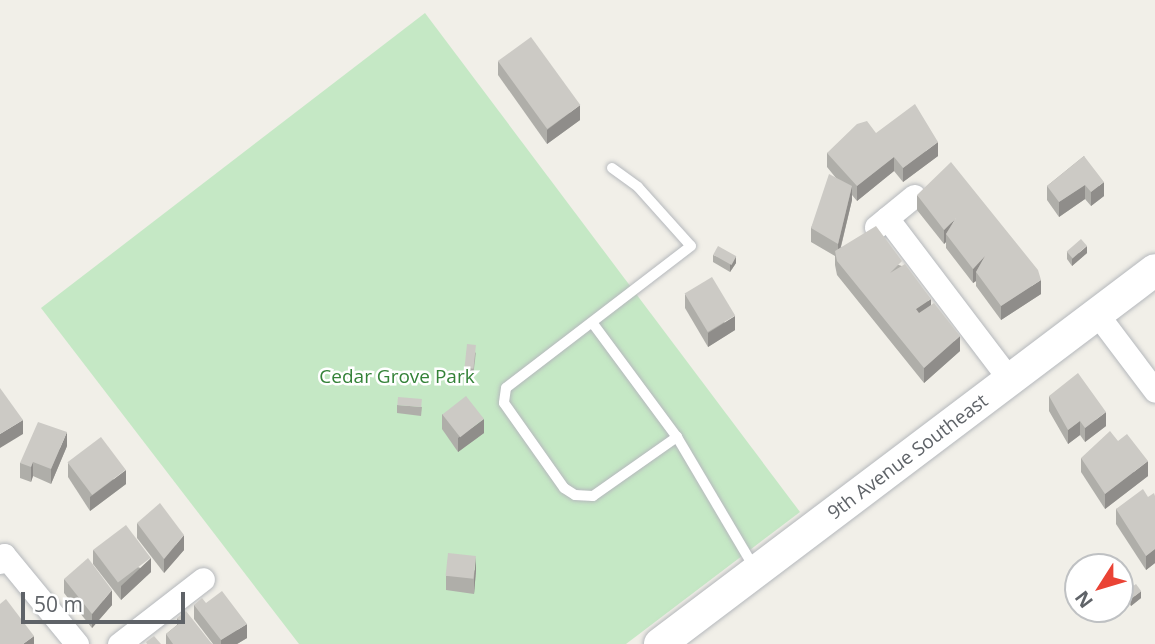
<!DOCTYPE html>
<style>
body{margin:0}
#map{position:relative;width:1155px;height:644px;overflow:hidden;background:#f1efe8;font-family:"Open Sans",sans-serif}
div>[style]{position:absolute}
.green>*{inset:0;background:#c5e8c5}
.roads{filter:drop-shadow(0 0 2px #b5b8bc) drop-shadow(0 0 2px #b5b8bc)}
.service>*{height:10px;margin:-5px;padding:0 5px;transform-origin:5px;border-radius:5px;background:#fff}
.minor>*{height:23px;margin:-11.5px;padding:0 11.5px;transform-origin:11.5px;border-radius:11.5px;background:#fff}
.secondary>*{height:32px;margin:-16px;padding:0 16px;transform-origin:16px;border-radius:16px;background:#fff}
.wall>*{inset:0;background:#afaea9}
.shaded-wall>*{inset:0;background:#8f8d8a}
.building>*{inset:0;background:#cccac5;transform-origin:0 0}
span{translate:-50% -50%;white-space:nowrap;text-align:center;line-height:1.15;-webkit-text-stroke:5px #fff;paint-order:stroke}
.park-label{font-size:19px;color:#348238}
.street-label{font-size:19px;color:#5f6368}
.north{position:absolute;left:1064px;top:553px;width:70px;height:70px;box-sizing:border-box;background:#fff;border:2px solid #bfc1c3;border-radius:50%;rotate:233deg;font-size:19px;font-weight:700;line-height:28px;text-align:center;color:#5f6368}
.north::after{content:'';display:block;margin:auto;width:24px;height:32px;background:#ea4335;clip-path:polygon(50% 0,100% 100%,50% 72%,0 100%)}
.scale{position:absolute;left:21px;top:592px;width:164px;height:32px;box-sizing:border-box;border:4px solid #5f6368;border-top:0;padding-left:9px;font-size:21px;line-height:24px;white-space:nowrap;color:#5f6368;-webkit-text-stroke:5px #fff;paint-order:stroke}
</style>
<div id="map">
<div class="green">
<div style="clip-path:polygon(425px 13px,800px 512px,626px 644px,299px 644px,41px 308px)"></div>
</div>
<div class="roads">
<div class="service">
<div style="left:612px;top:168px;width:32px;rotate:36deg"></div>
<div style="left:638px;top:187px;width:79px;rotate:48.1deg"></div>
<div style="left:691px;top:246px;width:233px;rotate:142.5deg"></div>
<div style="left:506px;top:388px;width:15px;rotate:98deg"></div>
<div style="left:504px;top:403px;width:104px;rotate:54.8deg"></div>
<div style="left:564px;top:488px;width:13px;rotate:32deg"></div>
<div style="left:575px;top:495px;width:18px;rotate:3deg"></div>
<div style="left:593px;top:496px;width:103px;rotate:-35.1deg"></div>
<div style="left:594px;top:325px;width:139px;rotate:53.5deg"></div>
<div style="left:677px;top:437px;width:153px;rotate:59.4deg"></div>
</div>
<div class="minor">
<div style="left:887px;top:218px;width:203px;rotate:52.8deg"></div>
<div style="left:876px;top:227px;width:49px;rotate:-39.2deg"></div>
<div style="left:1097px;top:314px;width:96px;rotate:53deg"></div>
<div style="left:0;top:562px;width:8px;rotate:-60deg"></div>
<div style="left:4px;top:555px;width:115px;rotate:50.6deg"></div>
<div style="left:119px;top:644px;width:106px;rotate:-37.7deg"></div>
</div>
<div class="secondary">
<div style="left:660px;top:644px;width:620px;rotate:-37.07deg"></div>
</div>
</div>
<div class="wall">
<div style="clip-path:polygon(498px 61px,580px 120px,547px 144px,498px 75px)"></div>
<div style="clip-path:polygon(876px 133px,938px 156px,903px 182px,894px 171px,857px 201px,852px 195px,852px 200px,841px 247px,902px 266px,931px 305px,960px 351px,924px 383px,837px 275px,835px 265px,835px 256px,811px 242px,811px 228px,836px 178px,827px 167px,827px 153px)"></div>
<div style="clip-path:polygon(1084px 156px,1104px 196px,1091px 206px,1085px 199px,1059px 217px,1047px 200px,1047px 186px)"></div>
<div style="clip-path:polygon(917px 195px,1041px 294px,1001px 320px,976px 286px,976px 281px,973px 283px,946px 248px,946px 242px,944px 244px,917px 210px)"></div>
<div style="clip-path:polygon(1067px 252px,1087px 253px,1072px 266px,1067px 259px)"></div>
<div style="clip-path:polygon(713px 255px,736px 263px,730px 272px,713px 262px)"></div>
<div style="clip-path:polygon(685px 294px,735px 330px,708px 347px,685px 308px)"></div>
<div style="clip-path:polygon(476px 352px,473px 377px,464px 375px,464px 368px)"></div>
<div style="clip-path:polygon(1049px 396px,1106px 426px,1085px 442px,1080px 435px,1068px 444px,1049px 411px)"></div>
<div style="clip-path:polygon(397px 405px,422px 407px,421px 416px,397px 413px)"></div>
<div style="clip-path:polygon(442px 414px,484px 433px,458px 452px,442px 429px)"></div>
<div style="clip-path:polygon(67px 446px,51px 484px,33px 476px,31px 482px,20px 478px,20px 463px)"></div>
<div style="clip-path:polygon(1081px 458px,1148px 476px,1105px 509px,1081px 472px)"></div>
<div style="clip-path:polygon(68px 463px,126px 484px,90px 511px,68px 477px)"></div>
<div style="clip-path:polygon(1155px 496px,1155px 563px,1146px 570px,1116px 524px,1116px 509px,1148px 497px)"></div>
<div style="clip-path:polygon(137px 523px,184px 550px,164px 573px,137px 538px)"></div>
<div style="clip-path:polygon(93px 550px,151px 572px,121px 600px,93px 564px)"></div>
<div style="clip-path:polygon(476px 570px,474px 594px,446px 590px,446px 576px)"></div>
<div style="clip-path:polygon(64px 579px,112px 605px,92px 628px,64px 593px)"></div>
<div style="clip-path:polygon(1126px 593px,1141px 598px,1131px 606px,1126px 600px)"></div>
<div style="clip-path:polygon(206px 603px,247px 638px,237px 644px,213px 644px,194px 619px,194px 605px)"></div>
<div style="clip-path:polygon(177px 618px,212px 644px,166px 644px,166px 634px,177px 625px)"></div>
</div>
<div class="shaded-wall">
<div style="clip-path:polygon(580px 105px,580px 120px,547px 144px,547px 130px)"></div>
<div style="clip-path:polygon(938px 142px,938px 156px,903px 182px,903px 168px)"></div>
<div style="clip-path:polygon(894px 157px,894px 171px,857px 201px,857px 186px)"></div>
<div style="clip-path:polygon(1104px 182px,1104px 196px,1091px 206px,1091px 192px)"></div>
<div style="clip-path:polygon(1085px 185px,1085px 199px,1059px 217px,1059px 202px)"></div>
<div style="clip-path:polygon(852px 186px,852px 200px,838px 258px,838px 244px)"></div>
<div style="clip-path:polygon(956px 218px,946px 234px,946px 242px,944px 244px,944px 230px)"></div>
<div style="clip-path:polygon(1087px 246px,1087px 253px,1072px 266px,1072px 259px)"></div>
<div style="clip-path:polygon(736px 256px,736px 263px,730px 272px,730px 265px)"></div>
<div style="clip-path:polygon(985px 256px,976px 272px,976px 281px,973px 283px,973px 269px)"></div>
<div style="clip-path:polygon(1041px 280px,1041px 294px,1001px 320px,1001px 306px)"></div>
<div style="clip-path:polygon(931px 299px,931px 313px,916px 323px,916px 309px)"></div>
<div style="clip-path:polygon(735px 316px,735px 330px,708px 347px,708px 333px)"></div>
<div style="clip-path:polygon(960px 336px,960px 351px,924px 383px,924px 368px)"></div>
<div style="clip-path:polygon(1106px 412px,1106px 426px,1085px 442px,1085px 428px)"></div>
<div style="clip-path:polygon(484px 419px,484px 433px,458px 452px,458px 438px)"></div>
<div style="clip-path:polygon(23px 420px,23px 434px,0 448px,0 434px)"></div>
<div style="clip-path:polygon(1080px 421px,1080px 435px,1068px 444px,1068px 430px)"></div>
<div style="clip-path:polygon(67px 432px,67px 446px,51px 484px,51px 469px)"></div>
<div style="clip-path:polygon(1148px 461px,1148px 476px,1105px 509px,1105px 494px)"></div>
<div style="clip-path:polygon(33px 462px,33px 476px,31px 482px,31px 467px)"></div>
<div style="clip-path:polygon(126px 470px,126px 484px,90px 511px,90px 497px)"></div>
<div style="clip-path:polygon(184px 535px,184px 550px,164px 573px,164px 559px)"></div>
<div style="clip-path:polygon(1155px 549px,1155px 563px,1146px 570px,1146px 556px)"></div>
<div style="clip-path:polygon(476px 556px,476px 570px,474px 594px,474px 579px)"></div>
<div style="clip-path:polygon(151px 558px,151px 572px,121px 600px,121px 586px)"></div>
<div style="clip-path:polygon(112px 590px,112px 605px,92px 628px,92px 614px)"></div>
<div style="clip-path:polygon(1141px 591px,1141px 598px,1131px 606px,1131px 599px)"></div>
<div style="clip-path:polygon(247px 624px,247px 638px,237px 644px,221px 644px,221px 640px)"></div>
<div style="clip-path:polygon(34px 636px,34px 644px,23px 644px)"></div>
</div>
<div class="building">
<div style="left:531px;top:37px;width:84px;height:41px;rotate:54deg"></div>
<div style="clip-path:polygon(915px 104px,938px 142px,903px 168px,894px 157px,857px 186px,827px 153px,857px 124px,867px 121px,876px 133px)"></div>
<div style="clip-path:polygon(1084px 156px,1104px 182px,1091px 192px,1085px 185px,1059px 202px,1047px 186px)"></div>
<div style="clip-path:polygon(951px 162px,1038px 270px,1041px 280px,1001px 306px,976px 272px,985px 256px,973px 269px,946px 234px,956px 218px,944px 230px,917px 195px)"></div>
<div style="clip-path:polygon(829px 174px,852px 186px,838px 244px,811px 228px)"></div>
<div style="clip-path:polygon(876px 226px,902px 261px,890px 273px,905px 264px,931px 299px,916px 309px,919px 313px,934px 303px,960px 336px,924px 368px,837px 261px,835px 251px)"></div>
<div style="left:1081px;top:239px;width:9px;height:19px;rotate:49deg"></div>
<div style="left:718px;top:246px;width:21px;height:10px;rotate:29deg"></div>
<div style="left:712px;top:277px;width:45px;height:32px;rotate:59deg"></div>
<div style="left:467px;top:344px;width:9px;height:24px;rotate:6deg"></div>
<div style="clip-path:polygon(1078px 373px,1106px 412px,1085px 428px,1080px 421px,1068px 430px,1049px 396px)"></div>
<div style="clip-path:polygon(0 388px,23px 420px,0 434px)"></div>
<div style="left:466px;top:396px;width:29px;height:30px;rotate:52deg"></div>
<div style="left:398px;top:397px;width:24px;height:8px;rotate:5deg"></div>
<div style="clip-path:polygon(38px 422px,67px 432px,51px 469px,33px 462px,31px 467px,20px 463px)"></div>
<div style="clip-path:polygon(1110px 431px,1118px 441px,1127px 434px,1148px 461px,1105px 494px,1081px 458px)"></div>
<div style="left:101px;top:437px;width:41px;height:42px;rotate:53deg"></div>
<div style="clip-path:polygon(1143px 489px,1148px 497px,1154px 493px,1155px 496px,1155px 549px,1146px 556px,1116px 509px)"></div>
<div style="clip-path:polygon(160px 503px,184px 535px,164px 559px,137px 523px)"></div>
<div style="left:126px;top:525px;width:41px;height:41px;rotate:53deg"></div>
<div style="left:448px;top:553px;width:28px;height:23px;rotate:6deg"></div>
<div style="clip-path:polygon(88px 558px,112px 590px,92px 614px,64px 579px)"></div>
<div style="left:1136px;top:584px;width:9px;height:13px;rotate:54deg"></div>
<div style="clip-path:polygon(222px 591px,247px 624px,221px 640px,194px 605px,202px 598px,206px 603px)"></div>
<div style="clip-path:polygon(6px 599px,34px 636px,23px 644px,0 644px,0 604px)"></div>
<div style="clip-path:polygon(186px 611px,212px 644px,173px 644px,166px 634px,181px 622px,177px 618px)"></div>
<div style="clip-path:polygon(154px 636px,161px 644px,147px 644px,146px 642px)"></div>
</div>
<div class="park-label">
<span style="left:397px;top:377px">Cedar Grove Park</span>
</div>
<div class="street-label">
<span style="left:908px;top:457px;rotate:-37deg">9th Avenue Southeast</span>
</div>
<div class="north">N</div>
<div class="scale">50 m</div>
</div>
